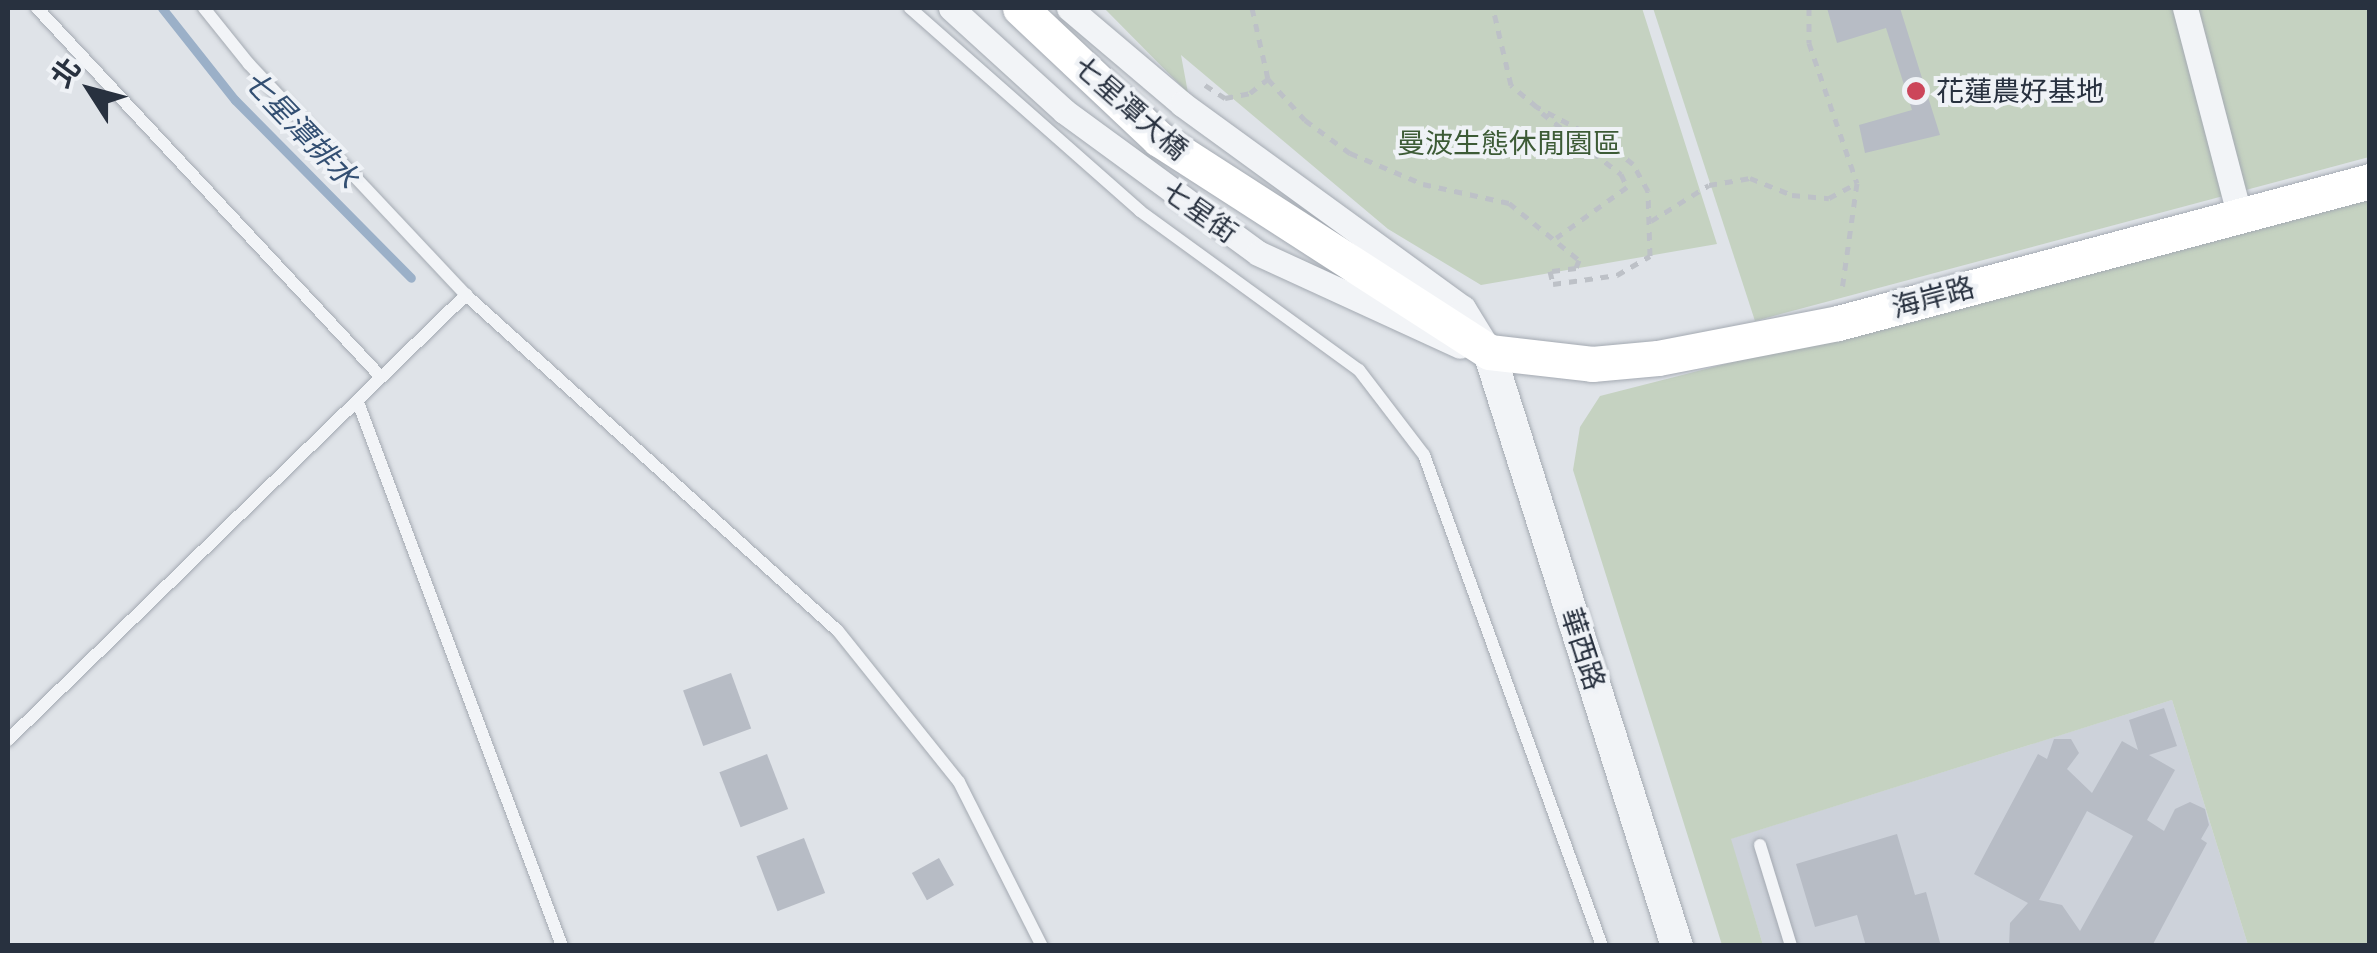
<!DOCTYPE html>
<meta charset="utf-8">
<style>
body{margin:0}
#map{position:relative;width:2377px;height:953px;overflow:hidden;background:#dfe3e8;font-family:"Public Sans","Noto Sans TC",sans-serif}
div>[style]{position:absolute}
.built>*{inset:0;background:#cdd2da}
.green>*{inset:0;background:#c5d2c1}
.stream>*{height:9px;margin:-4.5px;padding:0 4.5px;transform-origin:4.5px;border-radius:4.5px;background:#9bb0c8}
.building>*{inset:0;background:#b7bcc5;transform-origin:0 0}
.path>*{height:5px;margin-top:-2.5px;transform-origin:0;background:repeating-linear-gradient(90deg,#bdc1c7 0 8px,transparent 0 16px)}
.roads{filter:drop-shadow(0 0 2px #a4aab2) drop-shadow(0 0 2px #a4aab2)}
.service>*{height:12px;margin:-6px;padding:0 6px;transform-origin:6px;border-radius:6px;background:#f2f4f7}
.minor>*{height:25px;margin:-12.5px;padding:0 12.5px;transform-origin:12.5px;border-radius:12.5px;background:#f2f4f7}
.tertiary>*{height:32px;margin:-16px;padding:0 16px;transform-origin:16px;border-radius:16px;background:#f2f4f7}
.secondary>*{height:35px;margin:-17.5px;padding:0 17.5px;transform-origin:17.5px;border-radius:17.5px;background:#fff}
.dots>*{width:28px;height:28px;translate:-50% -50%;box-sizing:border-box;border:5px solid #eff2f6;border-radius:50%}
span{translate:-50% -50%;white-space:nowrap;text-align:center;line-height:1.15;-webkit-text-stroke:8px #eff2f6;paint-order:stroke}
.poi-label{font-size:28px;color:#28313f}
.left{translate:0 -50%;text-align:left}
.street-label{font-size:28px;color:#28313f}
.park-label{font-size:28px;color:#3d5b36}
.water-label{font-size:30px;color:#334f72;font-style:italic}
.frame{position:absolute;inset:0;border:10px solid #28313f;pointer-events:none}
.north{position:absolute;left:40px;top:40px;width:100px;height:100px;-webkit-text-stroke:8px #eff2f6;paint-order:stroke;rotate:306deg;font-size:28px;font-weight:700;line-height:40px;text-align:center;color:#28313f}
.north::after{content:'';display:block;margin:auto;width:35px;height:45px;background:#28313f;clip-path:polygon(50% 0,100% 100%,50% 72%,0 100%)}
</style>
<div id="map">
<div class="built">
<div style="clip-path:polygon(2172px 700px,2248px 945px,1763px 945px,1730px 839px)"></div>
</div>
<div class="green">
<div style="clip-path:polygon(1104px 8px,1642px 8px,1717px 244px,1481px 285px,1388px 229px,1181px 55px,1188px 93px)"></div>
<div style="clip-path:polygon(1653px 8px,2369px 8px,2369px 157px,1755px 321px)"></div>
<div style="clip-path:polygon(2369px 199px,2369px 945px,2248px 945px,2172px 700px,1731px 839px,1763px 945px,1722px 945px,1573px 470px,1580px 427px,1600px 396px)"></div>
</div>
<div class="stream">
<div style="left:162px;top:8px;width:117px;rotate:51.6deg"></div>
<div style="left:235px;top:100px;width:250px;rotate:45.3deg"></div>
</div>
<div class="building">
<div style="clip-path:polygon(1827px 8px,1900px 8px,1940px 135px,1865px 153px,1859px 125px,1912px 110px,1886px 28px,1837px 43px)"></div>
<div style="left:731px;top:673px;width:59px;height:51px;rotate:70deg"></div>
<div style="clip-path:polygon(evenodd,2164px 708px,2177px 746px,2149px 755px,2175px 770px,2147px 820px,2164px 831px,2175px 809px,2190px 802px,2205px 809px,2209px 825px,2201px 839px,2207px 843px,2152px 946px,2009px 946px,2010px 923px,2028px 903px,1974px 874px,2038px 754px,2047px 759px,2054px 739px,2071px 739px,2079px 753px,2067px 769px,2092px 793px,2122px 741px,2138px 750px,2129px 720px,2164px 708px,2087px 811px,2133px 836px,2080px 931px,2062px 905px,2039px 900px,2087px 811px)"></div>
<div style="left:767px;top:754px;width:59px;height:51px;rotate:69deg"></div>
<div style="clip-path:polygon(1897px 834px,1915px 895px,1926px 892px,1941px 946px,1866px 946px,1857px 915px,1815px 927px,1796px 864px)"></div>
<div style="left:804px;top:838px;width:59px;height:51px;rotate:69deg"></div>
<div style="left:939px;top:858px;width:31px;height:31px;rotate:61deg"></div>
</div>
<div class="path">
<div style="left:1252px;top:8px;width:73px;rotate:77.3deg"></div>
<div style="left:1268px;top:79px;width:55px;rotate:47.9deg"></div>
<div style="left:1305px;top:120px;width:56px;rotate:36.3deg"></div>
<div style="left:1350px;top:153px;width:79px;rotate:23deg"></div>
<div style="left:1423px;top:184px;width:88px;rotate:12.5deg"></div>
<div style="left:1509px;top:203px;width:90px;rotate:39.2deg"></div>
<div style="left:1579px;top:260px;width:9px;rotate:111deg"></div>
<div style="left:1576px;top:268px;width:26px;rotate:173deg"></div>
<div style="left:1550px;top:271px;width:13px;rotate:77deg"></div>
<div style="left:1553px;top:284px;width:65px;rotate:-8deg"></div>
<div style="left:1617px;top:275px;width:38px;rotate:-30deg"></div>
<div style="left:1650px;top:256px;width:65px;rotate:-91.8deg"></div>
<div style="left:1648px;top:191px;width:31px;rotate:-119deg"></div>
<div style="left:1633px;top:164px;width:28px;rotate:-141deg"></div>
<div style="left:1611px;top:146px;width:84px;rotate:-152.2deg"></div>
<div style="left:1537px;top:107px;width:34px;rotate:-140deg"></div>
<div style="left:1511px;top:85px;width:79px;rotate:-103.2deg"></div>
<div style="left:1809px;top:8px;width:35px;rotate:90deg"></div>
<div style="left:1809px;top:43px;width:148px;rotate:71.1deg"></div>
<div style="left:1857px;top:183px;width:108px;rotate:98deg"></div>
<div style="left:1205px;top:85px;width:24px;rotate:33deg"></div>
<div style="left:1225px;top:98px;width:25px;rotate:-11deg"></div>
<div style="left:1250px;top:93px;width:23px;rotate:-38deg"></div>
<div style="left:1542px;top:113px;width:100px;rotate:37.7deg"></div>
<div style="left:1621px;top:174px;width:14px;rotate:65deg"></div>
<div style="left:1627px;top:187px;width:87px;rotate:144.3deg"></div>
<div style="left:1651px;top:221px;width:68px;rotate:-31.8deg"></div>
<div style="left:1709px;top:185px;width:42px;rotate:-9.7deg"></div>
<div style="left:1750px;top:178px;width:45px;rotate:22deg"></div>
<div style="left:1792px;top:195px;width:37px;rotate:5deg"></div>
<div style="left:1829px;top:198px;width:30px;rotate:-28deg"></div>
</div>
<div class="roads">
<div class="service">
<div style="left:37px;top:8px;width:503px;rotate:47.01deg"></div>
<div style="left:910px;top:8px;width:307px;rotate:41.4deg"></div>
<div style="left:1140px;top:211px;width:271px;rotate:36deg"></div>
<div style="left:1359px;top:370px;width:107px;rotate:52.6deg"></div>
<div style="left:1424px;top:455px;width:522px;rotate:70.07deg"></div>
<div style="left:466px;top:295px;width:501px;rotate:42.09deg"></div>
<div style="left:838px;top:631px;width:193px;rotate:51.3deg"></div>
<div style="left:959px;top:782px;width:184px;rotate:63.2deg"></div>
<div style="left:359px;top:405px;width:578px;rotate:69.43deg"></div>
<div style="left:8px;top:740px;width:639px;rotate:-44.18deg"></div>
<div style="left:466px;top:295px;width:317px;rotate:-133.2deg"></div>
<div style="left:249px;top:64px;width:72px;rotate:-128.8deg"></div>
<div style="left:1760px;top:845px;width:106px;rotate:72.9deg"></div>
</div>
<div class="minor">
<div style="left:951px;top:8px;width:153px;rotate:42.3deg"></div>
<div style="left:1064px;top:111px;width:240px;rotate:36.2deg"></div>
<div style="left:1258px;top:253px;width:222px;rotate:24.7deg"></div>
<div style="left:1069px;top:8px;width:148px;rotate:40.3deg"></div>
<div style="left:1182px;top:104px;width:347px;rotate:36deg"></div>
<div style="left:1463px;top:308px;width:46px;rotate:58.4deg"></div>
<div style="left:2185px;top:8px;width:213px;rotate:75.3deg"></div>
</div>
<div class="tertiary">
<div style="left:1489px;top:352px;width:623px;rotate:72.44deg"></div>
</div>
<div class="secondary">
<div style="left:1020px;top:8px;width:191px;rotate:43.3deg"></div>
<div style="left:1159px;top:139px;width:393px;rotate:32.8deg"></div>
<div style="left:1489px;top:352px;width:104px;rotate:6.6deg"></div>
<div style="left:1592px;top:364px;width:66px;rotate:-5.2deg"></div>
<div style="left:1658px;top:358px;width:183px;rotate:-11deg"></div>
<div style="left:1838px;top:323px;width:551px;rotate:-14.94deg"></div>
</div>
</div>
<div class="dots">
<div style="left:1916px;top:91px;background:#cc465a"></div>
</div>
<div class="poi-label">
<span class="left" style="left:1936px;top:91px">花蓮農好基地</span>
</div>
<div class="street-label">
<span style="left:1131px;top:108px;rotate:41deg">七星潭大橋</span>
<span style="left:1200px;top:212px;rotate:35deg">七星街</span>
<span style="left:1933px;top:297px;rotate:-15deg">海岸路</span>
<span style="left:1583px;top:649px;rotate:72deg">華西路</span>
</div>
<div class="park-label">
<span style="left:1509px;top:143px">曼波生態休閒園區</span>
</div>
<div class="water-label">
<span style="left:301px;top:129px;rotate:46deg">七星潭排水</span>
</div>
<div class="frame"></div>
<div class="north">北</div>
</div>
